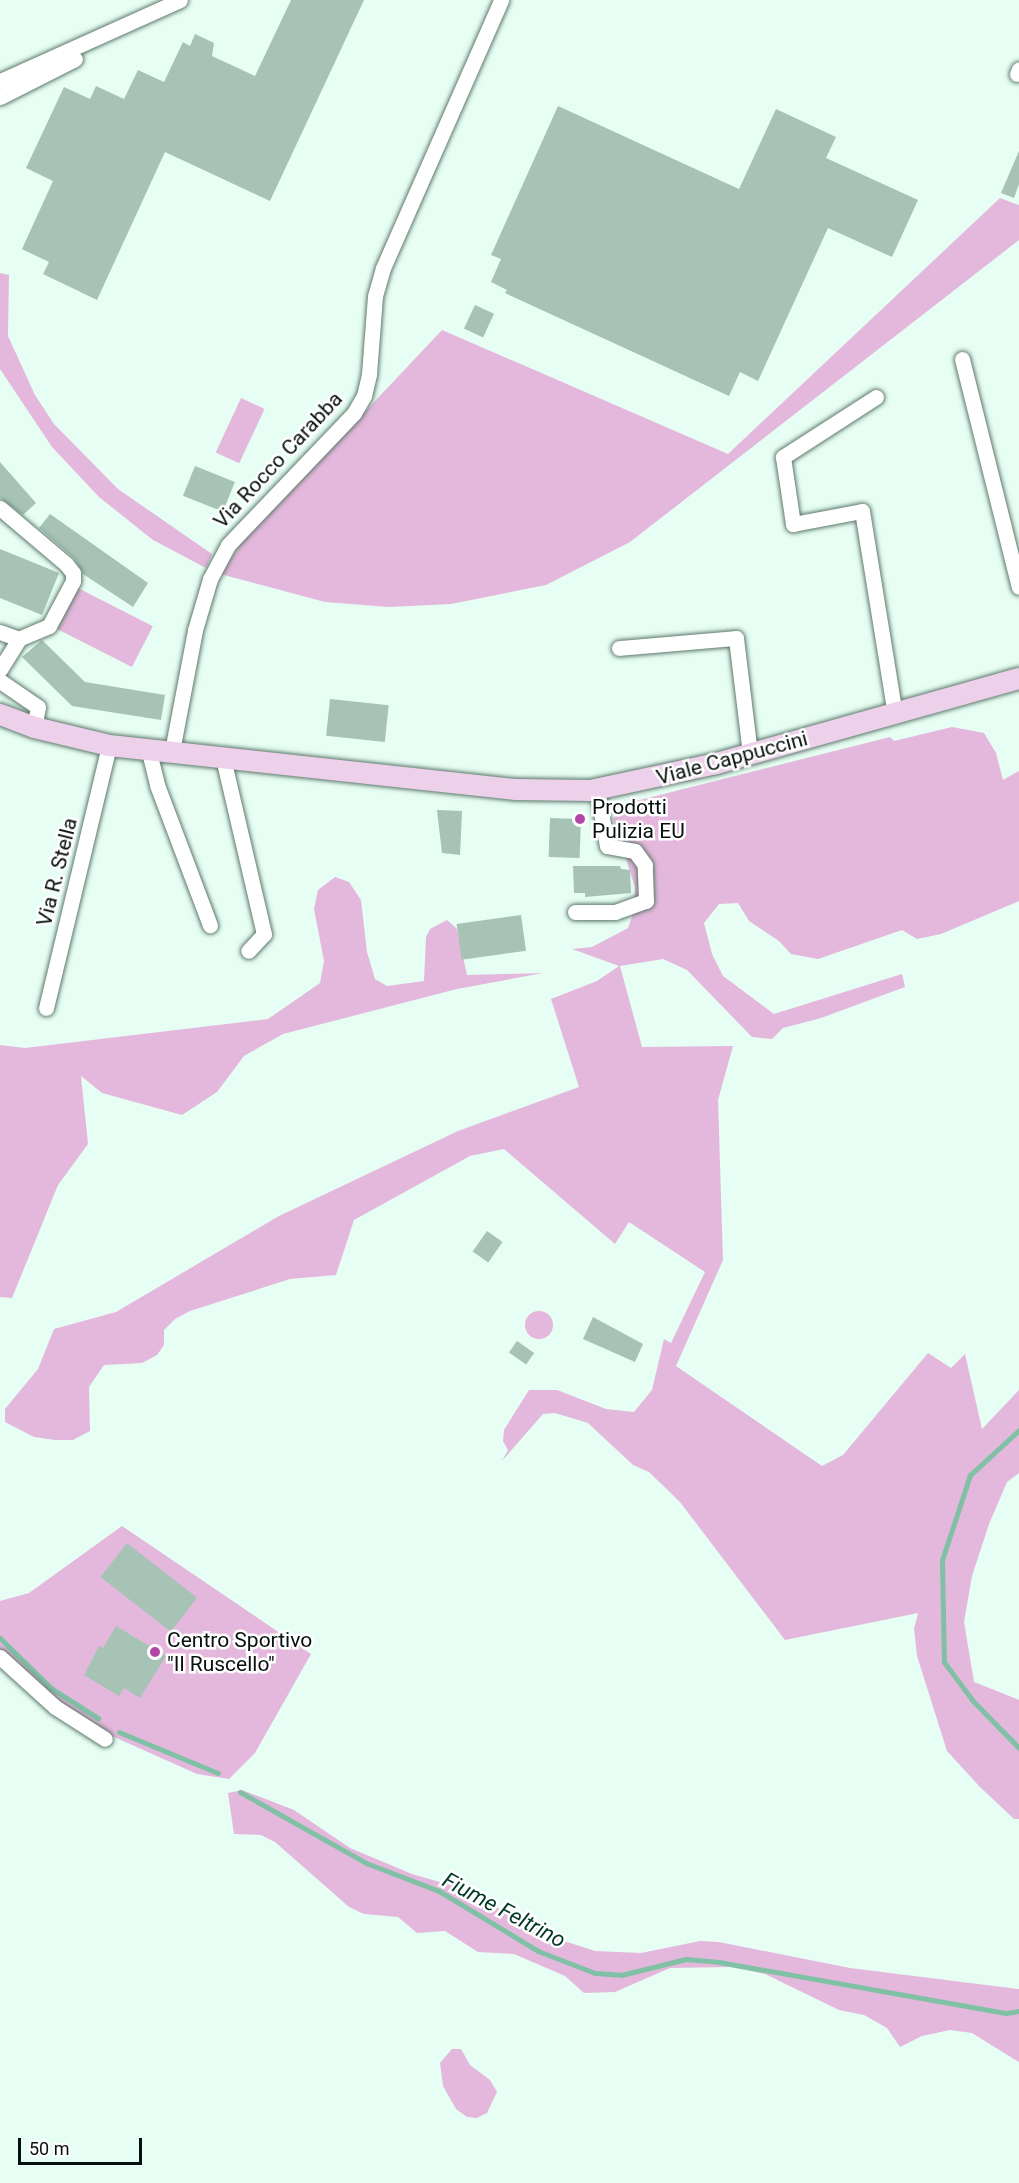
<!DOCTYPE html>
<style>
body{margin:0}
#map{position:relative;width:1019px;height:2183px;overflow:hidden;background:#e6fef3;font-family:Roboto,sans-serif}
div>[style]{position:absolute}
.green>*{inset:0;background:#e4b8dc;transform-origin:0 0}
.round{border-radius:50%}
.stream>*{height:5px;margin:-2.5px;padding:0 2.5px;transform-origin:2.5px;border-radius:2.5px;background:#80c1a5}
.building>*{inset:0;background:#a6c3b6;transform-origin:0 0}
.roads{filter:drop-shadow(0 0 2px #5f796d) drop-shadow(0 0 2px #5f796d)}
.street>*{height:15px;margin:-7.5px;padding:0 7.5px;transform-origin:7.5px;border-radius:7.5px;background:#fff}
.secondary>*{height:21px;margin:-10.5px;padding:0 10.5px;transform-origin:10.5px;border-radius:10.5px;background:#edd1ea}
.dots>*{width:16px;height:16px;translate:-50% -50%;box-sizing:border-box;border:3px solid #fff;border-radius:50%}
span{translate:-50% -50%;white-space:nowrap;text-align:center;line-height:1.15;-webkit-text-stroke:5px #fff;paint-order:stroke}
.street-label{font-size:21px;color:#06100c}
.poi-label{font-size:21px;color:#06100c}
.left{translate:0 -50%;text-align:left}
.water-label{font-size:22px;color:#003927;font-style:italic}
.scale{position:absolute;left:18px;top:2138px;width:124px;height:27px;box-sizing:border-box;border:3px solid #06100c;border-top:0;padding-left:8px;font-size:18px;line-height:21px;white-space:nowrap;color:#06100c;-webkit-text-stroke:4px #fff;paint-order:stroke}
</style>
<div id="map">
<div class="green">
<div style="clip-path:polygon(1000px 198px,1019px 205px,1019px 240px,630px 542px,546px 585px,451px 604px,388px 607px,325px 602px,220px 574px,243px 541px,442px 330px,728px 454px)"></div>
<div style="clip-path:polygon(0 273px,9px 275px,8px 336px,35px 395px,54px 424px,118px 489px,212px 554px,206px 568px,153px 540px,99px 497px,52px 447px,0 369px)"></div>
<div style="left:241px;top:398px;width:26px;height:60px;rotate:25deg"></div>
<div style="left:78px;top:588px;width:84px;height:46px;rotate:27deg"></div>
<div style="clip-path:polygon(952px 727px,984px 733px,996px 753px,1003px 780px,1019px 771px,1019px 901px,941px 934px,917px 939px,902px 930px,818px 959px,791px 954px,779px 941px,749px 921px,738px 903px,719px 904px,704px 923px,712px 954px,723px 976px,774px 1014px,902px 974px,905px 987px,821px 1018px,783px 1028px,772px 1039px,752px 1037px,687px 970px,663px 959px,620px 966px,642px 1047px,733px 1046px,718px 1100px,723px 1260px,676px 1366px,822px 1466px,843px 1455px,928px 1353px,951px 1368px,965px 1354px,982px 1429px,1019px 1390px,1019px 1473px,1007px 1482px,989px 1524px,972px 1576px,964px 1622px,974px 1682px,1019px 1700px,1019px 1819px,1014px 1819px,979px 1786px,947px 1751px,917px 1656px,914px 1629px,918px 1613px,785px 1640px,680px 1502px,649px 1472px,633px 1465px,588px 1423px,555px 1413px,543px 1414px,502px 1461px,508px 1450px,503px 1441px,504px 1430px,529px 1390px,557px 1390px,606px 1409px,634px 1412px,652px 1390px,664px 1339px,671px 1343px,705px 1272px,629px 1222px,615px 1244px,504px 1149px,470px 1156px,354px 1220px,336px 1275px,290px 1279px,190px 1311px,175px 1319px,164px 1330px,164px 1345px,157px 1355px,142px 1363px,104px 1365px,89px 1387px,90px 1431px,73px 1440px,55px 1440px,34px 1437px,5px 1422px,5px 1409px,38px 1369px,54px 1329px,116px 1312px,279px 1216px,458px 1131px,579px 1087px,551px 999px,597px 981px,619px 966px,572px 949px,592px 947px,628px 928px,634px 911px,635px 887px,613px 819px,628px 803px,890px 737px,894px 741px)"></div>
<div style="clip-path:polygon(335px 877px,349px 882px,361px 900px,367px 952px,375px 979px,387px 986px,424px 981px,426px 937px,430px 929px,447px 920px,457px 929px,467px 975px,543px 973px,457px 989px,283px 1034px,244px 1056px,217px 1092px,182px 1115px,102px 1093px,81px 1076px,88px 1144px,58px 1185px,12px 1298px,0 1297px,0 1045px,25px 1048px,268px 1019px,320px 983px,324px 961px,314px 909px,318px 890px)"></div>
<div class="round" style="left:525px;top:1311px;width:28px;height:28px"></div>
<div style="clip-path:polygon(122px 1526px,311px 1654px,255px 1753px,229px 1779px,197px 1774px,112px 1736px,57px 1702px,0 1650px,0 1601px,29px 1593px)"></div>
<div style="clip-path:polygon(242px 1790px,294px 1810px,350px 1848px,412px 1874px,457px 1887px,561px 1940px,595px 1951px,641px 1953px,700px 1941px,719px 1942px,850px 1968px,1019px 1989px,1019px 2062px,972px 2033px,950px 2030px,922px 2036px,900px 2047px,887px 2028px,864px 2015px,839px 2010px,765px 1974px,731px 1967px,670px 1968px,615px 1992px,584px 1993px,565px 1976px,514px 1954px,478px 1952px,445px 1931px,417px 1933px,398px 1917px,364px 1914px,349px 1907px,275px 1842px,261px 1835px,234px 1834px,228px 1793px)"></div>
<div style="clip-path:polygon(452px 2049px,461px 2049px,470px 2065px,490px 2080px,497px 2092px,487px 2113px,477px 2118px,467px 2117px,456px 2109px,443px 2086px,440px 2063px)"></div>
</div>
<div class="stream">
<div style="left:1019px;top:1430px;width:67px;rotate:137.4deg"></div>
<div style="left:970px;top:1475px;width:89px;rotate:108.2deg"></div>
<div style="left:942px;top:1560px;width:102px;rotate:88.9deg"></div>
<div style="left:944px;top:1662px;width:49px;rotate:53.4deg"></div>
<div style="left:973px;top:1701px;width:66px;rotate:45.6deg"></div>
<div style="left:0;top:1638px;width:71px;rotate:44.4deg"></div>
<div style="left:51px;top:1688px;width:56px;rotate:32.6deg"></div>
<div style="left:119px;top:1732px;width:107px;rotate:22.5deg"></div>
<div style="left:240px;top:1792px;width:145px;rotate:29.4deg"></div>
<div style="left:366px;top:1863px;width:78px;rotate:21deg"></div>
<div style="left:439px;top:1891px;width:116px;rotate:31.2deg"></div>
<div style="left:538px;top:1951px;width:61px;rotate:21.1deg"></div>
<div style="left:595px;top:1973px;width:26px;rotate:4deg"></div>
<div style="left:621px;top:1975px;width:67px;rotate:-13.8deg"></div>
<div style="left:686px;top:1959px;width:33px;rotate:5deg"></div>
<div style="left:719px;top:1962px;width:291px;rotate:10.1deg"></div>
<div style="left:1006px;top:2013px;width:13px;rotate:-9deg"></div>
</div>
<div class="building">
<div style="clip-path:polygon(291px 0,364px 0,270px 201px,165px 152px,97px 300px,43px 274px,49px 262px,22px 249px,53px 181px,26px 168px,64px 87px,90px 99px,96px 86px,124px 99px,138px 70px,164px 82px,183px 42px,190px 46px,195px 34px,214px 43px,212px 56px,255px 76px)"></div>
<div style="clip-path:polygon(558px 106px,739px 189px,776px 109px,836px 137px,826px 158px,918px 200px,892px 257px,828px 228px,758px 381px,740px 372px,729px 396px,505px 293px,507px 290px,491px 282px,501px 259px,491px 255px)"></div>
<div style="clip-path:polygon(1019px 151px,1019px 184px,1014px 198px,1001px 193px)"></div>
<div style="left:475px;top:305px;width:21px;height:26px;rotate:25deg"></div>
<div style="clip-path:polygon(0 462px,36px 503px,23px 515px,0 498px)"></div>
<div style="left:195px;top:466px;width:43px;height:32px;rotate:22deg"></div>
<div style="clip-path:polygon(50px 514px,148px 583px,133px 607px,83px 574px,74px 558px,39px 528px)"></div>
<div style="clip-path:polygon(0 549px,59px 573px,42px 615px,0 598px)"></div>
<div style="clip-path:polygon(42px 640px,85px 682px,165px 695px,161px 720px,72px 706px,22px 657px)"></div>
<div style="left:330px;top:699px;width:59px;height:37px;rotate:6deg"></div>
<div style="clip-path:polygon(437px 810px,462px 811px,460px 855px,442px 853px)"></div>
<div style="left:550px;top:818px;width:31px;height:39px;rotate:2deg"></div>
<div style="clip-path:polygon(573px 866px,620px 866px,621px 869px,630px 870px,631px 893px,585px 897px,585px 893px,574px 893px)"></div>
<div style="left:521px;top:915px;width:36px;height:65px;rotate:82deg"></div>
<div style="left:487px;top:1231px;width:19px;height:25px;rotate:35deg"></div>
<div style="clip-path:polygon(593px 1317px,643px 1344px,635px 1362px,583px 1339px)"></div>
<div style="left:517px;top:1341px;width:21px;height:14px;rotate:35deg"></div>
<div style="left:127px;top:1543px;width:89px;height:43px;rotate:38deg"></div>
<div style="clip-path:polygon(116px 1626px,166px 1656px,140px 1698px,124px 1688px,119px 1696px,84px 1675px,99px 1646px,103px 1648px)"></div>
</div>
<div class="roads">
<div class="street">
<div style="left:1017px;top:74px;width:5px;rotate:-68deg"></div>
<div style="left:0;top:81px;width:197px;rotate:-24.2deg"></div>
<div style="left:0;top:97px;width:84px;rotate:-26.9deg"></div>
<div style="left:962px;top:359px;width:235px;rotate:76deg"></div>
<div style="left:876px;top:397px;width:111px;rotate:147.2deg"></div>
<div style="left:783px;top:457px;width:68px;rotate:81.5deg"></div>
<div style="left:793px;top:524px;width:70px;rotate:-10.7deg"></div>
<div style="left:862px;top:511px;width:207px;rotate:80.8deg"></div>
<div style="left:0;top:508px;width:87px;rotate:40.3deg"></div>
<div style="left:66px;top:564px;width:11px;rotate:52deg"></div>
<div style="left:73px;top:573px;width:8px;rotate:90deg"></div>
<div style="left:73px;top:581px;width:51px;rotate:118.1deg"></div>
<div style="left:49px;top:626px;width:33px;rotate:157deg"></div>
<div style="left:19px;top:639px;width:36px;rotate:122deg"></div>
<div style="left:0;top:632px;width:20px;rotate:20deg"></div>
<div style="left:619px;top:648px;width:117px;rotate:-4.9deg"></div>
<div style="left:736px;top:638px;width:117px;rotate:83.1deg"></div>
<div style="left:0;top:681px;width:46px;rotate:34.4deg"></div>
<div style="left:38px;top:707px;width:20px;rotate:101deg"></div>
<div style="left:148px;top:748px;width:38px;rotate:76deg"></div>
<div style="left:157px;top:785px;width:150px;rotate:69.3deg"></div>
<div style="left:172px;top:751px;width:123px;rotate:-79.2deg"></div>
<div style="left:195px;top:630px;width:53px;rotate:-73.6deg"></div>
<div style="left:210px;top:579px;width:38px;rotate:-62deg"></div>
<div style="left:228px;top:545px;width:182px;rotate:-46.3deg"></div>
<div style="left:354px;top:413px;width:20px;rotate:-60deg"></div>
<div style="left:364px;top:396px;width:23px;rotate:-77deg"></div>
<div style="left:369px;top:374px;width:78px;rotate:-85.6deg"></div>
<div style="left:375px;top:296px;width:29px;rotate:-74deg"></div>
<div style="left:383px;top:268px;width:293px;rotate:-66.2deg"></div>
<div style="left:223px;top:758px;width:181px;rotate:76.9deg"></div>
<div style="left:264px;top:934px;width:23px;rotate:133deg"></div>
<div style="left:575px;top:912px;width:40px"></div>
<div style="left:615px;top:912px;width:33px;rotate:-20deg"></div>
<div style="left:646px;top:901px;width:36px;rotate:-92deg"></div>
<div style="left:645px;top:865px;width:17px;rotate:-126deg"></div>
<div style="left:635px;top:851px;width:28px;rotate:-170deg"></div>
<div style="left:607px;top:846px;width:58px;rotate:-100deg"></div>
<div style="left:46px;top:1008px;width:270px;rotate:-76.5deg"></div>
<div style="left:0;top:1657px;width:74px;rotate:42.3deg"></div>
<div style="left:55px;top:1707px;width:59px;rotate:32.6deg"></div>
</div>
<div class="secondary">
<div style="left:0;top:714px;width:36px;rotate:21deg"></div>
<div style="left:34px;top:727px;width:77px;rotate:13.5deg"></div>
<div style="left:109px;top:745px;width:409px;rotate:6.2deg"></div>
<div style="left:516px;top:789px;width:74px;rotate:0.8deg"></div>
<div style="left:590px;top:790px;width:129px;rotate:-12.1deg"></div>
<div style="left:716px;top:763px;width:315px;rotate:-15.7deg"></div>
</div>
</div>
<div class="dots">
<div style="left:580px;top:819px;background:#b246a6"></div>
<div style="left:155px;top:1652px;background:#b246a6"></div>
</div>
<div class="street-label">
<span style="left:278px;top:460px;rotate:-47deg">Via Rocco Carabba</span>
<span style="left:732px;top:758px;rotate:-15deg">Viale Cappuccini</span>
<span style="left:57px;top:872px;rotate:-76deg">Via R. Stella</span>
</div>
<div class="poi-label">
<span class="left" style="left:592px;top:819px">Prodotti<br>Pulizia EU</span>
<span class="left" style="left:167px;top:1652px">Centro Sportivo<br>"Il Ruscello"</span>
</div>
<div class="water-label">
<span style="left:504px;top:1910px;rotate:28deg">Fiume Feltrino</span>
</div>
<div class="scale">50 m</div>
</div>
